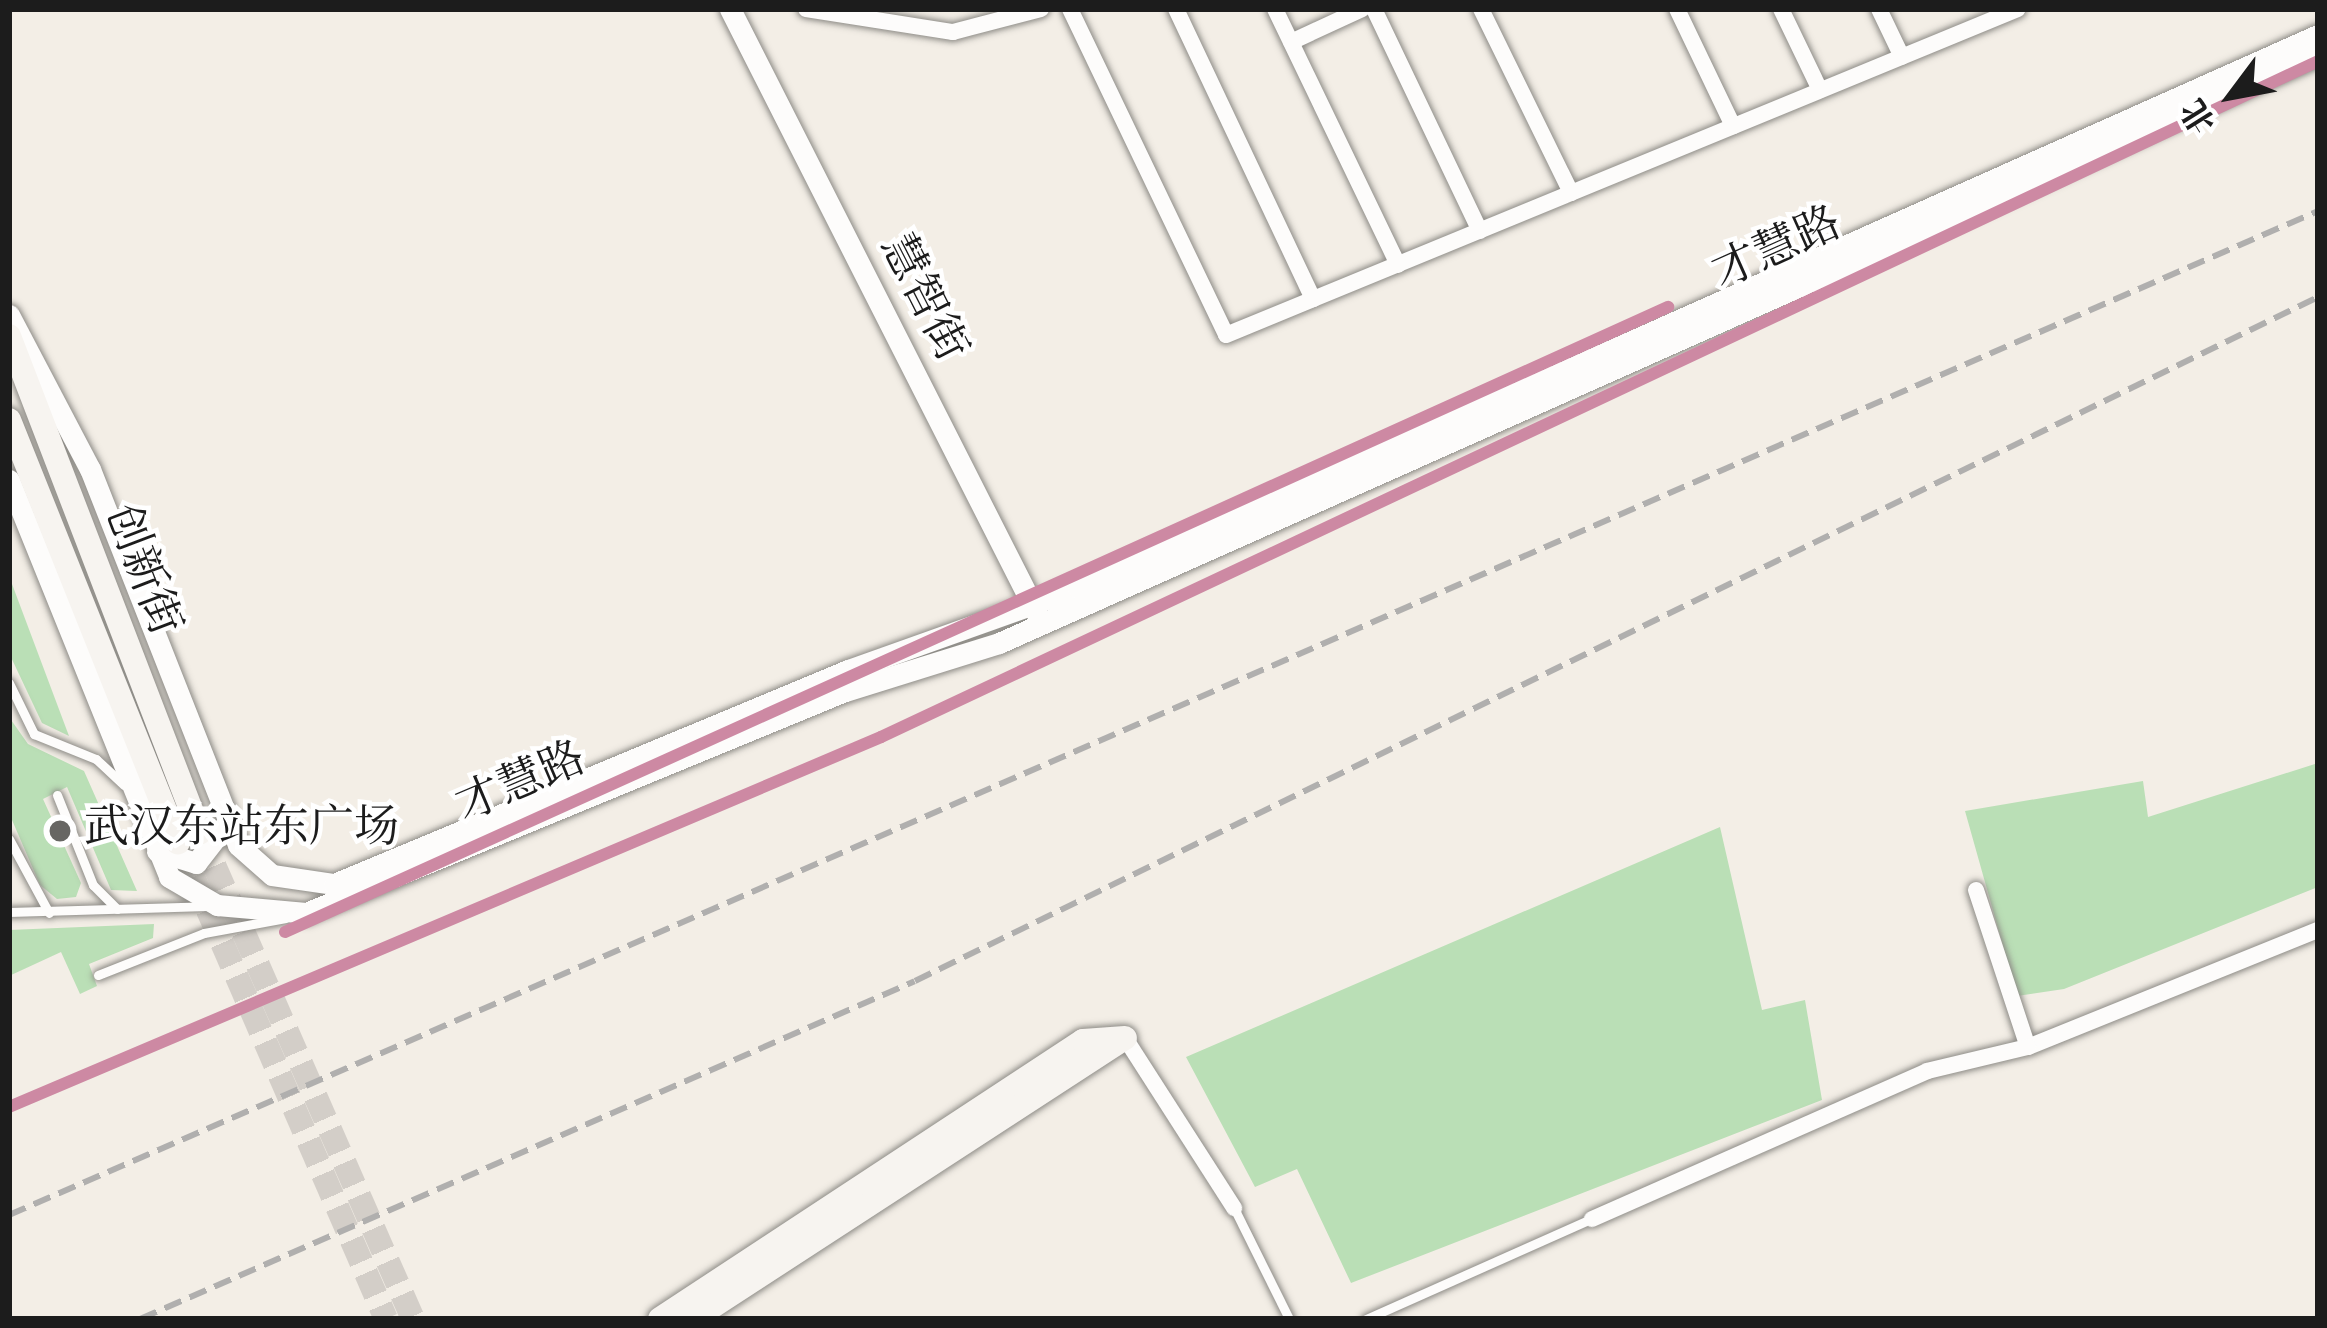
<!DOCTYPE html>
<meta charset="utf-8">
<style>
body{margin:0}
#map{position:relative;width:2327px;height:1328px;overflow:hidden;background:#f3eee6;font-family:"Sorts Mill Goudy","Noto Serif SC",serif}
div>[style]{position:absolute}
.green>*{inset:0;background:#badfb6}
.secondary-tunnel>*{height:24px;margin-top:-12px;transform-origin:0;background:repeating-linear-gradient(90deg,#d3cec8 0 24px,transparent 0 36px)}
.roads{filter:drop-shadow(0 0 3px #8e8c87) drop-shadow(0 0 3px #8e8c87)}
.service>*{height:9px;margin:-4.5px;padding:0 4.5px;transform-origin:4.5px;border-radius:4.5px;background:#fdfcfb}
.minor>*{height:16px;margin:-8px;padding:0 8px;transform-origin:8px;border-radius:8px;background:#fdfcfb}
.tertiary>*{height:21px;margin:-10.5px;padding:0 10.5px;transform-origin:10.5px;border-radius:10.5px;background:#fdfcfb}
.secondary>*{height:24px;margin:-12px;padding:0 12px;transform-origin:12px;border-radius:12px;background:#f7f4f0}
.rail>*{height:6px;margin-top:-3px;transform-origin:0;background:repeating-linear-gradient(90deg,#b0afae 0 18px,transparent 0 27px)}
.metro-1>*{height:12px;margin:-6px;padding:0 6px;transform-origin:6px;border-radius:6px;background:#cd89a3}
.dots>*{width:33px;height:33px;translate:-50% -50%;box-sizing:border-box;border:6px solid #fff;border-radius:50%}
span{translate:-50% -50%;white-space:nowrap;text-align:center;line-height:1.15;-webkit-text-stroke:9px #fff;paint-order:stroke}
.street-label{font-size:45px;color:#1c1c1c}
.poi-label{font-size:45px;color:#1c1c1c}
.left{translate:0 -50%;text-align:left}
.frame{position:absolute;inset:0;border:12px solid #1c1c1c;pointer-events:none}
.north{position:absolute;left:2171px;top:36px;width:120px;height:120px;-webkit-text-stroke:9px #fff;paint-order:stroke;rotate:238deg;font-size:33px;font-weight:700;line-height:48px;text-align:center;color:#1c1c1c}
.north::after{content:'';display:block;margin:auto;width:42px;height:54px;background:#1c1c1c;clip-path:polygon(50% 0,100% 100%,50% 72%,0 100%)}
</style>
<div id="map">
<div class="green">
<div style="clip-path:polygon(9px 576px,69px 736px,42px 723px,9px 653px)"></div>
<div style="clip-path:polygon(9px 717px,28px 744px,84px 771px,137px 891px,111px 890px,67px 787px,43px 799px,81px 883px,76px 897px,57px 899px,40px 885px,9px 813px)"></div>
<div style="clip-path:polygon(2318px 763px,2318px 887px,2064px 989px,2017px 996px,1965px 811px,2143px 781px,2148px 817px)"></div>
<div style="clip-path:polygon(1720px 827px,1762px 1010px,1805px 1000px,1822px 1100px,1351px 1283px,1297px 1169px,1255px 1187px,1186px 1057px)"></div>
<div style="clip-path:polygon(154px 924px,153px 938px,89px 964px,97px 986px,80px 994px,61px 952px,9px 976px,9px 930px)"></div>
</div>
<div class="secondary-tunnel">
<div style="left:200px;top:833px;width:531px;rotate:66.33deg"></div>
<div style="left:179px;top:844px;width:518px;rotate:66.45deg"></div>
</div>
<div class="roads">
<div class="service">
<div style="left:9px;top:683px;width:57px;rotate:63.9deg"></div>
<div style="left:34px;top:734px;width:67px;rotate:22deg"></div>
<div style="left:96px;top:759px;width:38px;rotate:43deg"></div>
<div style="left:57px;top:795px;width:97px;rotate:68.2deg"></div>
<div style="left:93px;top:885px;width:34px;rotate:45deg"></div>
<div style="left:9px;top:839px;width:84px;rotate:61.6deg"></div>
<div style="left:9px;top:912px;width:198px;rotate:-1.7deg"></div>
<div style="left:98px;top:975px;width:114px;rotate:-21.6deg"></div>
<div style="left:204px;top:933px;width:83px;rotate:-10.4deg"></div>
<div style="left:1234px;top:1208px;width:124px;rotate:63.6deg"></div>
<div style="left:1366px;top:1319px;width:246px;rotate:-24deg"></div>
</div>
<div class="minor">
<div style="left:806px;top:9px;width:149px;rotate:8.9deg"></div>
<div style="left:953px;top:32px;width:91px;rotate:-14.6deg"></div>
<div style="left:1070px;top:9px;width:361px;rotate:64.4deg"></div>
<div style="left:1226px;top:335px;width:856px;rotate:-22.37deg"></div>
<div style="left:1176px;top:9px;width:321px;rotate:64.7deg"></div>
<div style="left:1275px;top:9px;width:284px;rotate:64.3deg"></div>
<div style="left:1374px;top:9px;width:246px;rotate:64.5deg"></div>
<div style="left:1481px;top:9px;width:205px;rotate:63.9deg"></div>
<div style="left:1677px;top:9px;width:130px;rotate:64.4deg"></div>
<div style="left:1781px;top:9px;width:90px;rotate:64.3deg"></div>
<div style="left:1879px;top:9px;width:53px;rotate:64.4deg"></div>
<div style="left:1291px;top:42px;width:78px;rotate:-24.9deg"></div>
<div style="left:1976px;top:890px;width:165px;rotate:71.7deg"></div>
<div style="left:2028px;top:1047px;width:313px;rotate:-22deg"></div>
<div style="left:1125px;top:1038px;width:202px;rotate:57.3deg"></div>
<div style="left:1592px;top:1219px;width:366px;rotate:-23.8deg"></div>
<div style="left:1927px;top:1071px;width:104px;rotate:-13.4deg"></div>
</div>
<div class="tertiary">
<div style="left:730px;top:9px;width:683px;rotate:63.1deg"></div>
<div style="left:9px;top:315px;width:174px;rotate:62.3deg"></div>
<div style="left:90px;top:469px;width:404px;rotate:68.5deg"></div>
<div style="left:238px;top:845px;width:45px;rotate:41.4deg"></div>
<div style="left:272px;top:875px;width:63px;rotate:8.3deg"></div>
<div style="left:334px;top:884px;width:557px;rotate:-22.6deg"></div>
<div style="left:848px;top:670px;width:244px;rotate:-19.6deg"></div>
<div style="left:1078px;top:588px;width:1358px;rotate:-24.04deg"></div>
<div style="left:9px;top:480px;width:428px;rotate:68deg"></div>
<div style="left:169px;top:877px;width:56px;rotate:30.3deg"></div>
<div style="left:217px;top:905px;width:89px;rotate:5.1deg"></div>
<div style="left:306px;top:913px;width:583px;rotate:-22.39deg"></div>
<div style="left:845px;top:691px;width:161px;rotate:-17.3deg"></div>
<div style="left:999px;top:643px;width:1444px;rotate:-24.03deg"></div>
<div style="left:157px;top:851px;width:41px;rotate:17.1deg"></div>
<div style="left:196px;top:863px;width:51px;rotate:-52.2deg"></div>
</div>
<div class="secondary">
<div style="left:9px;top:336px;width:532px;rotate:68.98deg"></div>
<div style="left:9px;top:420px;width:455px;rotate:68.2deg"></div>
<div style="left:660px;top:1319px;width:506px;rotate:-33.31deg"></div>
<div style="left:1083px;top:1041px;width:42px;rotate:-4.1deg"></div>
<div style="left:693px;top:1319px;width:513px;rotate:-33.07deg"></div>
</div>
</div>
<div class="rail">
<div style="left:9px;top:1215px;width:2518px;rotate:-23.5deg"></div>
<div style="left:140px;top:1319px;width:845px;rotate:-23.56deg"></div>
<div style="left:915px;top:981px;width:1561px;rotate:-25.99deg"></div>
</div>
<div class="metro-1">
<div style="left:285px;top:932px;width:1518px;rotate:-24.32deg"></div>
<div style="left:9px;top:1107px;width:947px;rotate:-22.99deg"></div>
<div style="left:881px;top:737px;width:1588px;rotate:-25.19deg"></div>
</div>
<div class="dots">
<div style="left:60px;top:831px;background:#676663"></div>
</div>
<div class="street-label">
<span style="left:1778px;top:251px;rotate:-24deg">才慧路</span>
<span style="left:921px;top:299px;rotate:63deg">慧智街</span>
<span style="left:140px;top:571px;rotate:69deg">创新街</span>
<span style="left:522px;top:785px;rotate:-23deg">才慧路</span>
</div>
<div class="poi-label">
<span class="left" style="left:84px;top:831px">武汉东站东广场</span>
</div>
<div class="frame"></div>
<div class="north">北</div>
</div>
